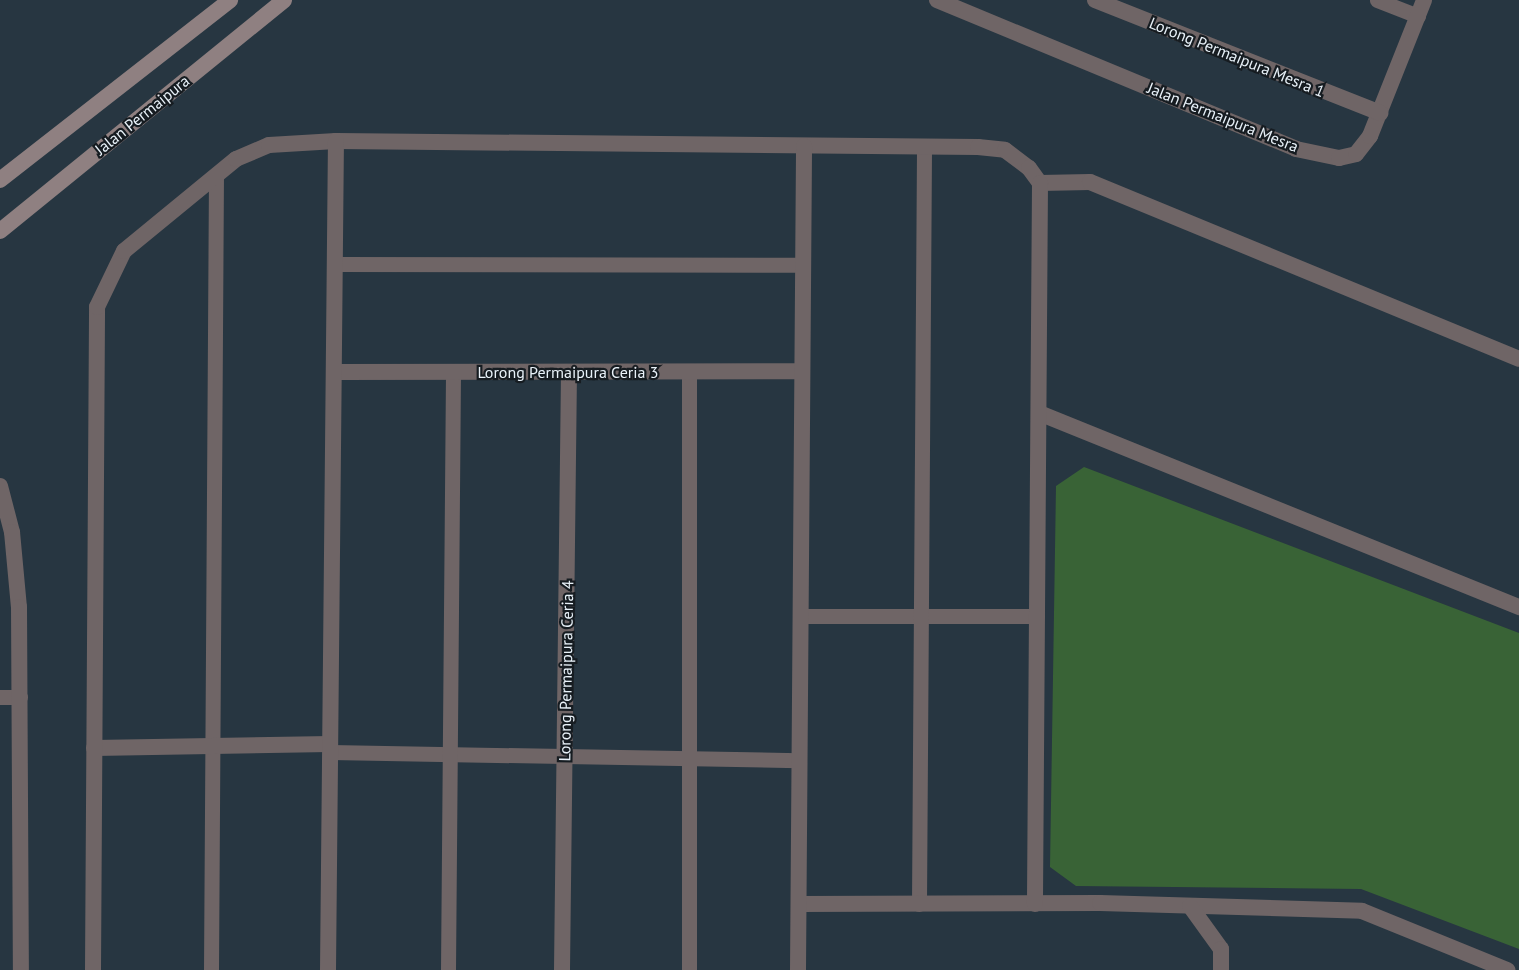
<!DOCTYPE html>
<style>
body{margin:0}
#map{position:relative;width:1519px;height:970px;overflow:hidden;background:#273641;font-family:"PT Sans",sans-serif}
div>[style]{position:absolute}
.green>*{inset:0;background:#396336}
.service>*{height:15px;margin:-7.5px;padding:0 7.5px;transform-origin:7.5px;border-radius:7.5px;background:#6f6566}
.minor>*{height:16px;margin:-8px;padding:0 8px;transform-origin:8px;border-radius:8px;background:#6f6566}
.secondary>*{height:16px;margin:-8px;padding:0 8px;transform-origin:8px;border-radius:8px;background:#8f8081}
span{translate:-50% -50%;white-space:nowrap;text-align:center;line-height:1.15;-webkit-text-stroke:4.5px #161c21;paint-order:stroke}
.street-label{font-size:16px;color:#e9f2f9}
</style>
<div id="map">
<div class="green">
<div style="clip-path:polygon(1084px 467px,1519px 633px,1519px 949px,1361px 889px,1076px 886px,1050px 867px,1056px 486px)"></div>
</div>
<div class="service">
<div style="left:1377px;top:0;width:44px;rotate:21.3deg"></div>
<div style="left:335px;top:264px;width:468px;rotate:0.1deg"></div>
<div style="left:800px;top:616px;width:237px"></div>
<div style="left:0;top:697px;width:20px"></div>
<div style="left:330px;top:752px;width:469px;rotate:1deg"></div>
<div style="left:919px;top:904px;width:757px;rotate:-89.62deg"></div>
<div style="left:211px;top:970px;width:795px;rotate:-89.64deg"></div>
<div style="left:448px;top:970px;width:598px;rotate:-89.52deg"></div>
<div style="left:689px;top:970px;width:599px;rotate:-90deg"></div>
</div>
<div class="minor">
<div style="left:937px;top:0;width:389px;rotate:22.5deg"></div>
<div style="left:1296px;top:149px;width:44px;rotate:11.8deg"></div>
<div style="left:1339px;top:158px;width:17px;rotate:-13deg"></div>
<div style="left:1356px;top:154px;width:23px;rotate:-52deg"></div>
<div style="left:1370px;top:136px;width:146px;rotate:-68.3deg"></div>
<div style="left:1095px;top:0;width:307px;rotate:21.6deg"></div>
<div style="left:1040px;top:183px;width:50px;rotate:-1.1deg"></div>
<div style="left:1090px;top:182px;width:464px;rotate:22.4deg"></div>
<div style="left:334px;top:372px;width:468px;rotate:-0.1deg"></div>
<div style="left:1039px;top:413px;width:518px;rotate:22.01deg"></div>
<div style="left:0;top:486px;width:48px;rotate:75.4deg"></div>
<div style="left:12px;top:532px;width:75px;rotate:84.7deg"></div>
<div style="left:19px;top:607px;width:363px;rotate:89.7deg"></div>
<div style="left:94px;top:748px;width:236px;rotate:-1deg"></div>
<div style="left:799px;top:904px;width:301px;rotate:-0.2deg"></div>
<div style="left:1100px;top:903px;width:262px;rotate:1.7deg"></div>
<div style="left:1362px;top:911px;width:157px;rotate:22.1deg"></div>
<div style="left:1190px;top:906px;width:53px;rotate:54.2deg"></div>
<div style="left:1221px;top:949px;width:21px;rotate:90deg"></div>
<div style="left:93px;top:970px;width:663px;rotate:-89.65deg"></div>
<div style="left:97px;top:307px;width:62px;rotate:-64.3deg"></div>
<div style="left:124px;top:251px;width:145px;rotate:-39.4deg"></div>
<div style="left:236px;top:159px;width:36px;rotate:-23deg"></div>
<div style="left:269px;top:145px;width:67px;rotate:-3.4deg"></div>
<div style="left:336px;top:141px;width:642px;rotate:0.54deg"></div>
<div style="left:978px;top:147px;width:27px;rotate:6deg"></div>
<div style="left:1005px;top:150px;width:30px;rotate:37deg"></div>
<div style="left:1029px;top:168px;width:19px;rotate:54deg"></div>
<div style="left:1040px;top:183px;width:721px;rotate:90.4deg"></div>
<div style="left:328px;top:970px;width:829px;rotate:-89.45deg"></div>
<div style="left:562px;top:970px;width:598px;rotate:-89.33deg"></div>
<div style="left:798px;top:970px;width:824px;rotate:-89.58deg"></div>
</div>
<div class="secondary">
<div style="left:0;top:180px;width:292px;rotate:-38deg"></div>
<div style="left:0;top:231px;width:366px;rotate:-39.1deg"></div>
</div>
<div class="street-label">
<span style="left:1237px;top:57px;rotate:22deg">Lorong Permaipura Mesra 1</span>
<span style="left:142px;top:115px;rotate:-39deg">Jalan Permaipura</span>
<span style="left:1223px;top:117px;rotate:22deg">Jalan Permaipura Mesra</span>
<span style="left:568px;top:372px">Lorong Permaipura Ceria 3</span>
<span style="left:566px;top:671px;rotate:-89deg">Lorong Permaipura Ceria 4</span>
</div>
</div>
